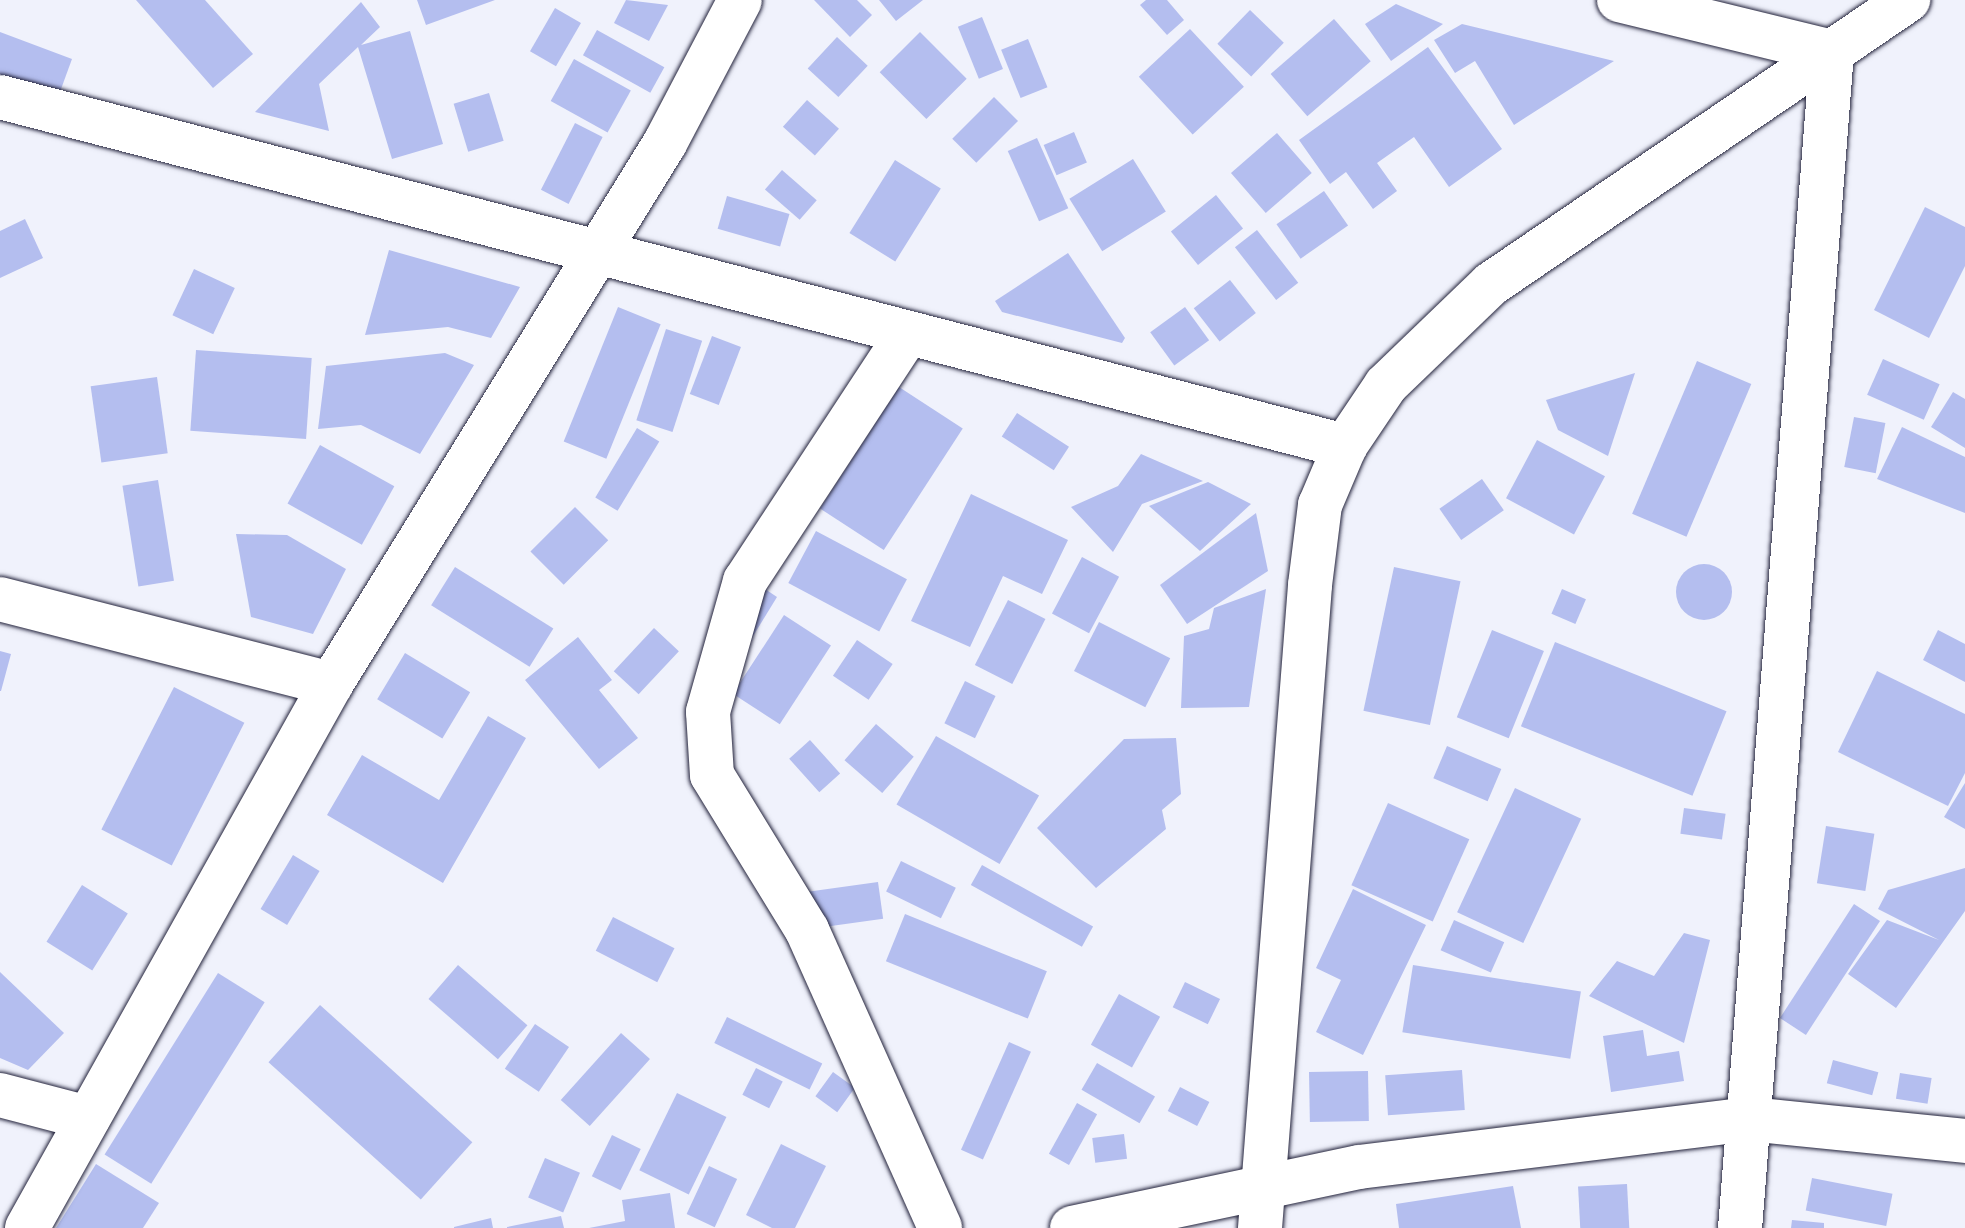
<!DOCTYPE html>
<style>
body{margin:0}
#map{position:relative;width:1965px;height:1228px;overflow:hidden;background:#f0f2fc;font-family:"Patrick Hand",sans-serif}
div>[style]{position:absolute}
.building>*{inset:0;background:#b4beef;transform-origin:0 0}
.round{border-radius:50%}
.roads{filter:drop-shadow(0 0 2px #22223b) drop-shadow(0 0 2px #22223b)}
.street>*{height:44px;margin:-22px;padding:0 22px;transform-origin:22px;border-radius:22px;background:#fff}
span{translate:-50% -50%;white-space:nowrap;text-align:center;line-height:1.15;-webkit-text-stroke:6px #fff;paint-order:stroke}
</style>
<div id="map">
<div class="building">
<div style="clip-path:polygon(136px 0,205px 0,253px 54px,213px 88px)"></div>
<div style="clip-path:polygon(417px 0,495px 0,426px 25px)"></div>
<div style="clip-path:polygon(626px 0,668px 5px,649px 41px,614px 23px)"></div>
<div style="clip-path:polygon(814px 0,857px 0,872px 15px,850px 37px)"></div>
<div style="clip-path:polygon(879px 0,923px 0,896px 21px)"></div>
<div style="clip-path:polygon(1146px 0,1167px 0,1184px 20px,1167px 35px,1140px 5px)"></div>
<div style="clip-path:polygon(361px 2px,380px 27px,361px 45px,410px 31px,443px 144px,392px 159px,358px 47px,319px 84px,329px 131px,255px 112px)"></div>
<div style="clip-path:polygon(1396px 4px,1443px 24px,1391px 61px,1365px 24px)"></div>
<div style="left:555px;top:8px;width:30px;height:50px;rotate:30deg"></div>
<div style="left:1250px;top:10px;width:47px;height:47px;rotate:44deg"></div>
<div style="left:982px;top:17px;width:56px;height:26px;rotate:68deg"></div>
<div style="left:1334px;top:19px;width:56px;height:84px;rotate:49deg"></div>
<div style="clip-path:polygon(1462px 24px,1614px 61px,1514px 125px,1475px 61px,1455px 73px,1434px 40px)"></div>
<div style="left:1190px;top:29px;width:79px;height:70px;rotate:47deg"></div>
<div style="left:597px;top:30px;width:77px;height:29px;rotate:29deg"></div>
<div style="clip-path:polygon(0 32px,72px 59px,57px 100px,0 78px)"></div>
<div style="left:920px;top:32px;width:66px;height:57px;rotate:45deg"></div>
<div style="left:837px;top:37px;width:42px;height:43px;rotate:43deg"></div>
<div style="left:1028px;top:39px;width:52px;height:29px;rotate:68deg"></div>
<div style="clip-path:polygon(1428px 47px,1502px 149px,1449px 187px,1414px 137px,1377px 163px,1397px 191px,1373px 209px,1346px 172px,1330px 184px,1299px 140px)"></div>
<div style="left:574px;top:59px;width:65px;height:48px;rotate:29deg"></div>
<div style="left:489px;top:93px;width:50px;height:37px;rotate:73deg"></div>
<div style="left:994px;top:97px;width:34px;height:59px;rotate:45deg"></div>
<div style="left:807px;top:100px;width:43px;height:36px;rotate:42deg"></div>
<div style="left:575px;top:123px;width:31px;height:75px;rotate:27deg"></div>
<div style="left:1074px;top:132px;width:33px;height:33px;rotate:67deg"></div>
<div style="left:1277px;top:133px;width:53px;height:61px;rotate:49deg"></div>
<div style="left:1037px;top:138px;width:77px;height:32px;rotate:66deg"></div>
<div style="left:1133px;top:159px;width:62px;height:75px;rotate:58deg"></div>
<div style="left:895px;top:160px;width:54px;height:86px;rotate:32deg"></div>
<div style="left:782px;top:170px;width:46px;height:26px;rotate:41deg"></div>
<div style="left:1324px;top:191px;width:42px;height:58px;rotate:55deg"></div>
<div style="left:1216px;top:195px;width:43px;height:58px;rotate:51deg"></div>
<div style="left:727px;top:196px;width:65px;height:34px;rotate:16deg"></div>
<div style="clip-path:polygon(1925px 207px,1965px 227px,1965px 266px,1929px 338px,1874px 310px)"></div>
<div style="clip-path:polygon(25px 219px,43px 258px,0 278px,0 231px)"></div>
<div style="left:1257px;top:230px;width:67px;height:28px;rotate:52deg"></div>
<div style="clip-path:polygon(389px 250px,520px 287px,491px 338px,448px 327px,365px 335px)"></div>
<div style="clip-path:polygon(1068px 253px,1125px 338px,1122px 343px,1002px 312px,995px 301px)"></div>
<div style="left:194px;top:269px;width:45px;height:51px;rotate:25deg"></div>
<div style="left:1230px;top:280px;width:42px;height:46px;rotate:52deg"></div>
<div style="left:618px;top:307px;width:46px;height:145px;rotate:22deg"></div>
<div style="left:1185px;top:307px;width:41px;height:43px;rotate:54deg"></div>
<div style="left:666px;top:329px;width:38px;height:96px;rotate:18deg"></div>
<div style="left:712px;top:336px;width:31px;height:62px;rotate:21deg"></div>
<div style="left:196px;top:350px;width:116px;height:81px;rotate:4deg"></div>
<div style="clip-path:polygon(445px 353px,474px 365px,420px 454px,361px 425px,318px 429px,326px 366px)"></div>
<div style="left:1883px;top:359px;width:62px;height:39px;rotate:24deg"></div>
<div style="left:1697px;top:361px;width:59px;height:166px;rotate:23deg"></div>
<div style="clip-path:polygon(1635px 373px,1608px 456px,1558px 430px,1546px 400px)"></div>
<div style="left:157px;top:377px;width:77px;height:67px;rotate:82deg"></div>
<div style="left:899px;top:387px;width:76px;height:145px;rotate:33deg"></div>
<div style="clip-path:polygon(1953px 392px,1965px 399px,1965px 448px,1931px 427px)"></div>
<div style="left:1017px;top:413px;width:62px;height:28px;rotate:33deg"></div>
<div style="left:1854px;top:417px;width:32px;height:51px;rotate:11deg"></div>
<div style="clip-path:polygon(1902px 427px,1965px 457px,1965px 513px,1877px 479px)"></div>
<div style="left:637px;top:428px;width:26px;height:81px;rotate:31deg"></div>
<div style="left:1537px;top:440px;width:77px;height:66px;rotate:28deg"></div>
<div style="left:320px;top:445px;width:85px;height:67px;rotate:29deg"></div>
<div style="clip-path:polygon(1141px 454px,1203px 481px,1142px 504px,1113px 552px,1071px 507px,1118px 486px)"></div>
<div style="left:1482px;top:479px;width:38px;height:52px;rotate:55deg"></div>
<div style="left:158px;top:480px;width:102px;height:36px;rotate:81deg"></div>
<div style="clip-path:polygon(1208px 482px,1251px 504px,1200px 551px,1149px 506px)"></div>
<div style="clip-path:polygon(971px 494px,1068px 540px,1042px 594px,1003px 576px,970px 647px,911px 621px)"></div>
<div style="left:575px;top:507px;width:47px;height:63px;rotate:45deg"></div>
<div style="clip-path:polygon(1256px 513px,1268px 571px,1187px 624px,1160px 585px)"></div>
<div style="left:816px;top:531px;width:103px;height:59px;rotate:28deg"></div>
<div style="clip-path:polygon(236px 534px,287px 535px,346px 569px,313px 634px,251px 617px)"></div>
<div style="left:1082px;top:557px;width:42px;height:64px;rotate:28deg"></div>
<div class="round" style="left:1676px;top:564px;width:56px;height:56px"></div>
<div style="left:455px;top:567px;width:116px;height:45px;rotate:32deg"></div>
<div style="left:1394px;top:567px;width:68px;height:147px;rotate:12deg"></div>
<div style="clip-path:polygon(759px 585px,777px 597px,750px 641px)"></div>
<div style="clip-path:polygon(1266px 589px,1249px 707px,1181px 708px,1184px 636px,1209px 629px,1214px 608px)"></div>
<div style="left:1562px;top:589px;width:26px;height:27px;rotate:23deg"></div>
<div style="left:1008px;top:600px;width:42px;height:73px;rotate:27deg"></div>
<div style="left:784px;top:615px;width:56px;height:94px;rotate:33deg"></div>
<div style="left:1099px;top:622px;width:80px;height:55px;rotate:27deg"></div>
<div style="left:654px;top:628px;width:34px;height:59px;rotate:43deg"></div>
<div style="left:1492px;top:630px;width:56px;height:94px;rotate:22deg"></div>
<div style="clip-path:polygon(1938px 630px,1965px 644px,1965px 682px,1923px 660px)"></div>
<div style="clip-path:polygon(578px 637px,612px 680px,599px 690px,638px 738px,599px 769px,525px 680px)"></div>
<div style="left:857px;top:640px;width:43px;height:43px;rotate:34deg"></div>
<div style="left:1555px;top:642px;width:185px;height:91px;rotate:22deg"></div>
<div style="clip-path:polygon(0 651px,11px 654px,1px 691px,0 691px)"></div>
<div style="left:405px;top:653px;width:76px;height:54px;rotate:31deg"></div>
<div style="clip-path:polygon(1877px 671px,1965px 714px,1965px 773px,1948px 806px,1838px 752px)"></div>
<div style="left:965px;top:681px;width:34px;height:47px;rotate:26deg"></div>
<div style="left:174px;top:687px;width:79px;height:160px;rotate:27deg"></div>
<div style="clip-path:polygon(488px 716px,526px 738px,443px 883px,327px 815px,362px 755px,439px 800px)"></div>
<div style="left:876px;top:724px;width:50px;height:48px;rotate:41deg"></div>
<div style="left:936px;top:736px;width:119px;height:79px;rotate:30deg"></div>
<div style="clip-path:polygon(1176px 738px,1181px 794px,1162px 810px,1166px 829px,1096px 888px,1037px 828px,1124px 739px)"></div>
<div style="left:810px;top:740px;width:45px;height:28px;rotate:48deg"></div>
<div style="left:1447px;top:746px;width:59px;height:35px;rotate:23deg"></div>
<div style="clip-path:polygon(1965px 783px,1965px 829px,1944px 817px)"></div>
<div style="left:1515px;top:788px;width:73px;height:137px;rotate:25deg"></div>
<div style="left:1388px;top:803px;width:89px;height:90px;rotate:24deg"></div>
<div style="left:1684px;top:808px;width:42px;height:26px;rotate:8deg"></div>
<div style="left:1826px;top:826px;width:49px;height:58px;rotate:9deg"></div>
<div style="left:293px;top:855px;width:31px;height:63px;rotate:31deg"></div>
<div style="left:901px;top:861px;width:61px;height:34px;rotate:26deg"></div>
<div style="left:982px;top:865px;width:127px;height:23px;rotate:29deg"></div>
<div style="clip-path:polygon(1965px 868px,1965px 911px,1896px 1008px,1848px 974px,1887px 920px,1939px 940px,1878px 909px,1888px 890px)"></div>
<div style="left:878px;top:882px;width:37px;height:69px;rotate:82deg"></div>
<div style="left:82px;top:885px;width:54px;height:67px;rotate:32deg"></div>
<div style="clip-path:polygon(1353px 889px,1426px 925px,1363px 1055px,1316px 1032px,1341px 980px,1316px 968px)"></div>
<div style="left:1854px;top:904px;width:31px;height:136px;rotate:33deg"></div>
<div style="left:905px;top:914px;width:153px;height:51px;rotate:22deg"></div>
<div style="left:613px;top:917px;width:69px;height:38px;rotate:27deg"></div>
<div style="left:1454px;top:920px;width:55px;height:33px;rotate:24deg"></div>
<div style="clip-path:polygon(1684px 933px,1710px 940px,1684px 1043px,1589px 996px,1617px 961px,1654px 976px)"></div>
<div style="left:458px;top:965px;width:92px;height:45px;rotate:41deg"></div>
<div style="left:1413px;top:965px;width:170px;height:68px;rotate:9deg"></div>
<div style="clip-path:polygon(0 972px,64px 1033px,28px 1070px,0 1058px)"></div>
<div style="left:218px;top:973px;width:55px;height:214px;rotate:32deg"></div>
<div style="left:1185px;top:982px;width:39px;height:28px;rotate:26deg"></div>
<div style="left:1119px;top:994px;width:47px;height:58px;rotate:29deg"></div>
<div style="left:320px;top:1005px;width:205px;height:77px;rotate:42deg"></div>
<div style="left:727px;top:1017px;width:106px;height:29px;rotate:26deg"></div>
<div style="left:535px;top:1024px;width:41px;height:54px;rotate:34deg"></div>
<div style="clip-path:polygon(1643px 1030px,1647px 1056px,1679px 1051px,1684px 1081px,1611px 1092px,1603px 1036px)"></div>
<div style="left:621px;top:1033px;width:39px;height:90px;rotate:42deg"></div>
<div style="left:1009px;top:1042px;width:24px;height:118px;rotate:24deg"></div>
<div style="left:1833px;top:1060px;width:47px;height:24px;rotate:15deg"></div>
<div style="left:1097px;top:1063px;width:67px;height:31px;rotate:30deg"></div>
<div style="left:756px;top:1068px;width:30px;height:30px;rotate:27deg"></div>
<div style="left:1462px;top:1070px;width:40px;height:77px;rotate:86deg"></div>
<div style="left:1368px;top:1071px;width:50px;height:59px;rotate:89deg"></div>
<div style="left:833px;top:1072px;width:27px;height:30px;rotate:36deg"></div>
<div style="left:1900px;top:1073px;width:32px;height:26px;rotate:9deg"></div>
<div style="left:1180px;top:1087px;width:33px;height:27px;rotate:27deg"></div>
<div style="left:677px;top:1093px;width:55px;height:86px;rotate:26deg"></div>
<div style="left:1077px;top:1103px;width:23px;height:58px;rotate:29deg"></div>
<div style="left:1124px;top:1134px;width:25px;height:32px;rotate:83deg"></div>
<div style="left:612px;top:1135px;width:32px;height:46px;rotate:26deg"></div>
<div style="clip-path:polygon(781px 1144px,826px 1166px,795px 1228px,772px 1228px,746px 1215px)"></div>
<div style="left:545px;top:1158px;width:38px;height:43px;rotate:23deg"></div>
<div style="clip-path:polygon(96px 1164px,159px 1203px,143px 1228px,56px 1228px)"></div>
<div style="left:709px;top:1166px;width:31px;height:53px;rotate:25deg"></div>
<div style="left:1812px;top:1178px;width:82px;height:33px;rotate:11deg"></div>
<div style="left:1627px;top:1184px;width:44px;height:49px;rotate:87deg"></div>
<div style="clip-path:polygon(1513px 1186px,1521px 1228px,1399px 1228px,1396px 1204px)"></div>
<div style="clip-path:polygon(670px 1193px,675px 1228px,589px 1228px,625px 1221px,622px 1200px)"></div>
<div style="clip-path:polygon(561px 1216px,564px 1228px,507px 1228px,507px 1227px)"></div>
<div style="clip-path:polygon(491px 1218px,493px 1228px,454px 1228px,454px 1227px)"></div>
<div style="clip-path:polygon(1792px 1220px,1824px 1223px,1824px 1228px,1791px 1228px)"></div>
</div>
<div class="roads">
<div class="street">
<div style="left:1619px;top:0;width:219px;rotate:13.7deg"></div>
<div style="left:1832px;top:52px;width:1180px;rotate:94.47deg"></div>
<div style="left:0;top:97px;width:1390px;rotate:14.55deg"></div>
<div style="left:908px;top:333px;width:297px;rotate:123.3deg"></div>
<div style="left:745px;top:581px;width:136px;rotate:105.8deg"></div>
<div style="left:708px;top:712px;width:63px;rotate:86.4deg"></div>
<div style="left:712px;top:775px;width:182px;rotate:58.5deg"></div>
<div style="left:807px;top:930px;width:326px;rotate:65.9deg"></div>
<div style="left:0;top:599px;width:342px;rotate:14.4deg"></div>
<div style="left:0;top:1095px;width:91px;rotate:14.6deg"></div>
<div style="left:27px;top:1228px;width:623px;rotate:-60.8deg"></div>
<div style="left:331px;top:684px;width:636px;rotate:-58.31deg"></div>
<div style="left:665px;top:143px;width:161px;rotate:-62.3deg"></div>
<div style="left:1072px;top:1228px;width:293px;rotate:-12deg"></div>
<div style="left:1359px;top:1167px;width:393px;rotate:-7deg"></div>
<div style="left:1749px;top:1119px;width:217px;rotate:5.8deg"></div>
<div style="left:1260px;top:1228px;width:645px;rotate:-85.55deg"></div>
<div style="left:1310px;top:585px;width:81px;rotate:-82.9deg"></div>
<div style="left:1320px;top:505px;width:64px;rotate:-67deg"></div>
<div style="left:1345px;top:446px;width:73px;rotate:-56.1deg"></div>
<div style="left:1386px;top:385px;width:146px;rotate:-43.9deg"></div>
<div style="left:1491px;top:284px;width:505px;rotate:-34.26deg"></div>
</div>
</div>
</div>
